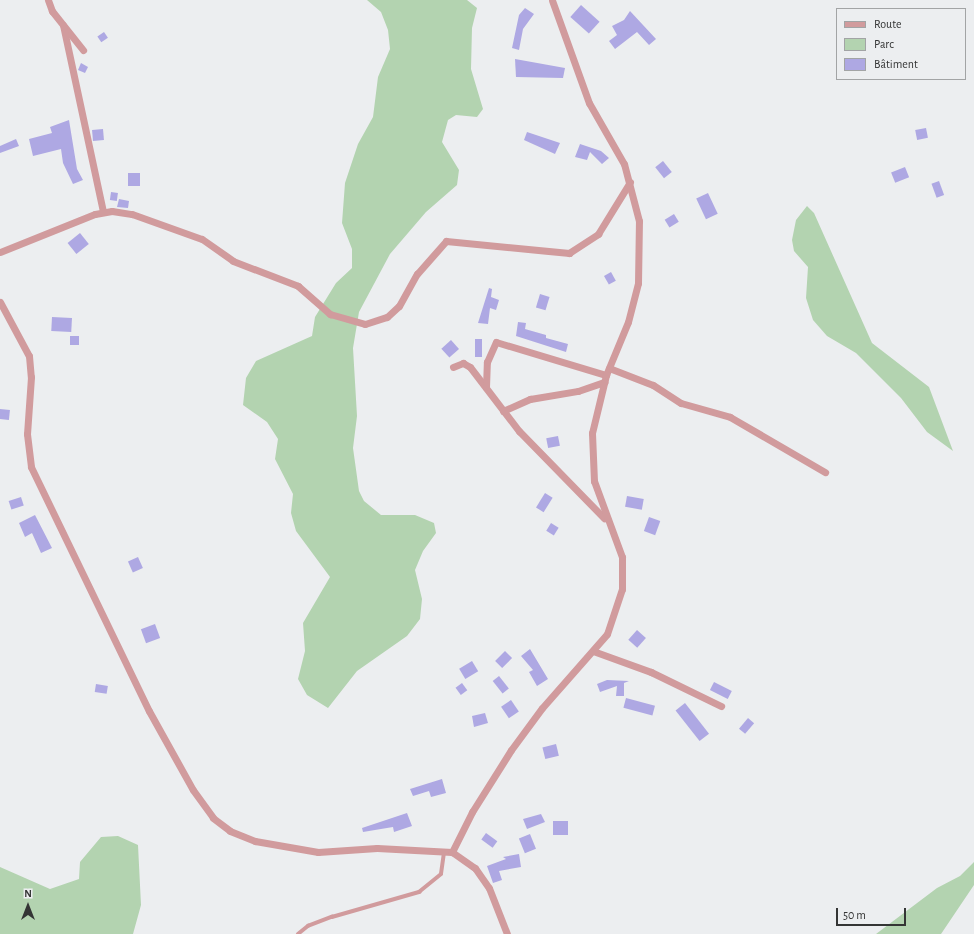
<!DOCTYPE html>
<meta charset="utf-8">
<style>
body{margin:0}
#map{position:relative;width:974px;height:934px;overflow:hidden;background:#eceef0;font-family:"Alegreya Sans",sans-serif}
div>[style]{position:absolute}
.green>*{inset:0;background:#b3d3b0}
.building>*{inset:0;background:#aea8e3;transform-origin:0 0}
.service>*{height:3.5px;margin:-1.75px;padding:0 1.75px;transform-origin:1.75px;border-radius:1.75px;background:#d19b9d}
.minor>*{height:7px;margin:-3.5px;padding:0 3.5px;transform-origin:3.5px;border-radius:3.5px;background:#d19b9d}
span{translate:-50% -50%;white-space:nowrap;text-align:center;line-height:1.15;-webkit-text-stroke:4px #eceef0;paint-order:stroke}
.legend{position:absolute;left:836px;top:8px;width:130px;height:72px;box-sizing:border-box;background:#eceef0;border:1px solid #a2a4a5;margin:0;padding:5px 7px;list-style:none;font-size:12px;color:#343535}
.legend li{display:flex;align-items:center;gap:8px;height:20px}
.legend b{width:20px;border:1px solid #a2a4a5}
.north{position:absolute;left:8px;top:886px;width:40px;height:40px;-webkit-text-stroke:3px #eceef0;paint-order:stroke;rotate:0deg;font-size:11px;font-weight:700;line-height:16px;text-align:center;color:#343535}
.north::after{content:'';display:block;margin:auto;width:14px;height:18px;background:#343535;clip-path:polygon(50% 0,100% 100%,50% 72%,0 100%)}
.scale{position:absolute;left:836px;top:908px;width:70px;height:18px;box-sizing:border-box;border:2px solid #343535;border-top:0;padding-left:5px;font-size:12px;line-height:14px;white-space:nowrap;color:#343535;-webkit-text-stroke:3px #eceef0;paint-order:stroke}
</style>
<div id="map">
<div class="green">
<div style="clip-path:polygon(367px 0,467px 0,477px 8px,472px 28px,471px 69px,483px 109px,477px 117px,456px 115px,448px 120px,442px 142px,459px 170px,457px 185px,426px 212px,390px 254px,359px 312px,353px 348px,357px 416px,353px 448px,359px 491px,364px 501px,381px 515px,415px 515px,434px 523px,436px 533px,423px 551px,415px 570px,422px 599px,420px 619px,407px 636px,357px 671px,328px 708px,307px 695px,298px 679px,305px 651px,303px 623px,330px 577px,296px 531px,291px 513px,293px 494px,275px 459px,278px 439px,267px 422px,243px 405px,246px 378px,256px 361px,312px 336px,315px 317px,336px 283px,352px 268px,352px 249px,342px 223px,345px 183px,358px 144px,373px 117px,378px 77px,390px 49px,388px 30px,381px 12px)"></div>
<div style="clip-path:polygon(807px 206px,814px 213px,872px 343px,929px 387px,953px 451px,927px 432px,901px 398px,856px 353px,827px 336px,813px 320px,806px 298px,808px 267px,794px 251px,792px 240px,796px 220px)"></div>
<div style="clip-path:polygon(118px 836px,138px 845px,141px 905px,133px 934px,0 934px,0 867px,50px 889px,79px 879px,80px 862px,101px 837px)"></div>
<div style="clip-path:polygon(974px 862px,974px 885px,941px 934px,876px 934px,937px 888px,960px 876px)"></div>
</div>
<div class="building">
<div style="left:581px;top:5px;width:25px;height:16px;rotate:42deg"></div>
<div style="clip-path:polygon(525px 8px,534px 14px,523px 29px,519px 50px,512px 48px,519px 15px)"></div>
<div style="clip-path:polygon(630px 11px,656px 39px,649px 45px,637px 32px,615px 49px,609px 41px,617px 35px,612px 26px,624px 20px)"></div>
<div style="left:104px;top:32px;width:7px;height:8px;rotate:56deg"></div>
<div style="clip-path:polygon(515px 59px,565px 68px,563px 78px,516px 77px)"></div>
<div style="clip-path:polygon(81px 63px,88px 67px,85px 73px,78px 70px)"></div>
<div style="clip-path:polygon(69px 120px,77px 169px,83px 180px,73px 184px,63px 163px,61px 149px,33px 156px,29px 139px,52px 133px,50px 127px)"></div>
<div style="left:926px;top:128px;width:10px;height:11px;rotate:79deg"></div>
<div style="left:103px;top:129px;width:11px;height:11px;rotate:85deg"></div>
<div style="clip-path:polygon(527px 132px,560px 143px,555px 154px,524px 140px)"></div>
<div style="clip-path:polygon(16px 139px,19px 146px,0 153px,0 146px)"></div>
<div style="clip-path:polygon(580px 144px,601px 151px,609px 158px,602px 164px,590px 152px,587px 160px,575px 157px)"></div>
<div style="left:663px;top:161px;width:14px;height:10px;rotate:51deg"></div>
<div style="left:905px;top:167px;width:11px;height:15px;rotate:68deg"></div>
<div style="left:128px;top:173px;width:12px;height:13px"></div>
<div style="left:939px;top:181px;width:15px;height:8px;rotate:70deg"></div>
<div style="left:111px;top:192px;width:7px;height:8px;rotate:8deg"></div>
<div style="left:708px;top:193px;width:23px;height:13px;rotate:65deg"></div>
<div style="clip-path:polygon(119px 199px,129px 201px,128px 208px,117px 207px)"></div>
<div style="left:674px;top:214px;width:9px;height:11px;rotate:58deg"></div>
<div style="left:80px;top:233px;width:14px;height:16px;rotate:51deg"></div>
<div style="left:611px;top:272px;width:10px;height:8px;rotate:61deg"></div>
<div style="clip-path:polygon(489px 288px,492px 289px,491px 297px,499px 300px,496px 310px,490px 308px,488px 324px,478px 323px)"></div>
<div style="left:540px;top:294px;width:10px;height:14px;rotate:17deg"></div>
<div style="left:52px;top:317px;width:20px;height:14px;rotate:3deg"></div>
<div style="clip-path:polygon(518px 322px,526px 323px,525px 329px,546px 335px,546px 338px,568px 344px,566px 352px,516px 336px)"></div>
<div style="left:70px;top:336px;width:9px;height:9px"></div>
<div style="left:475px;top:339px;width:7px;height:18px"></div>
<div style="left:451px;top:340px;width:12px;height:13px;rotate:48deg"></div>
<div style="left:0;top:409px;width:10px;height:10px;rotate:6deg"></div>
<div style="left:558px;top:436px;width:10px;height:12px;rotate:79deg"></div>
<div style="left:545px;top:493px;width:9px;height:17px;rotate:32deg"></div>
<div style="left:627px;top:496px;width:17px;height:11px;rotate:10deg"></div>
<div style="left:21px;top:497px;width:9px;height:13px;rotate:72deg"></div>
<div style="clip-path:polygon(35px 515px,52px 548px,41px 553px,32px 533px,25px 537px,19px 523px)"></div>
<div style="left:649px;top:517px;width:12px;height:15px;rotate:20deg"></div>
<div style="left:551px;top:523px;width:9px;height:9px;rotate:32deg"></div>
<div style="left:138px;top:557px;width:12px;height:11px;rotate:66deg"></div>
<div style="left:155px;top:624px;width:15px;height:15px;rotate:70deg"></div>
<div style="left:637px;top:630px;width:12px;height:13px;rotate:42deg"></div>
<div style="clip-path:polygon(530px 649px,548px 679px,537px 686px,529px 672px,533px 670px,521px 656px)"></div>
<div style="left:505px;top:651px;width:10px;height:14px;rotate:45deg"></div>
<div style="left:472px;top:661px;width:12px;height:15px;rotate:59deg"></div>
<div style="left:499px;top:676px;width:16px;height:8px;rotate:52deg"></div>
<div style="clip-path:polygon(607px 680px,629px 681px,624px 683px,624px 696px,616px 696px,617px 686px,600px 692px,597px 684px)"></div>
<div style="left:714px;top:682px;width:20px;height:9px;rotate:27deg"></div>
<div style="left:462px;top:683px;width:9px;height:8px;rotate:54deg"></div>
<div style="left:96px;top:684px;width:12px;height:8px;rotate:9deg"></div>
<div style="left:626px;top:698px;width:30px;height:10px;rotate:15deg"></div>
<div style="left:511px;top:700px;width:14px;height:12px;rotate:56deg"></div>
<div style="left:685px;top:703px;width:39px;height:12px;rotate:52deg"></div>
<div style="clip-path:polygon(485px 713px,488px 723px,474px 727px,472px 716px)"></div>
<div style="left:748px;top:718px;width:8px;height:14px;rotate:40deg"></div>
<div style="left:556px;top:744px;width:12px;height:14px;rotate:76deg"></div>
<div style="clip-path:polygon(442px 779px,446px 793px,431px 797px,429px 791px,413px 796px,410px 789px)"></div>
<div style="clip-path:polygon(407px 813px,412px 826px,394px 832px,393px 827px,363px 832px,362px 828px)"></div>
<div style="clip-path:polygon(541px 814px,545px 822px,527px 829px,523px 819px)"></div>
<div style="left:553px;top:821px;width:15px;height:14px"></div>
<div style="left:486px;top:833px;width:14px;height:8px;rotate:36deg"></div>
<div style="left:530px;top:834px;width:16px;height:12px;rotate:68deg"></div>
<div style="clip-path:polygon(519px 854px,521px 867px,499px 871px,502px 880px,493px 883px,487px 866px,506px 859px,503px 857px)"></div>
</div>
<div class="service">
<div style="left:298px;top:934px;width:13px;rotate:-39deg"></div>
<div style="left:308px;top:926px;width:26px;rotate:-21deg"></div>
<div style="left:332px;top:917px;width:91px;rotate:-16deg"></div>
<div style="left:419px;top:892px;width:28px;rotate:-39deg"></div>
<div style="left:441px;top:874px;width:22px;rotate:-82deg"></div>
</div>
<div class="minor">
<div style="left:48px;top:0;width:12px;rotate:70deg"></div>
<div style="left:52px;top:11px;width:50px;rotate:51.5deg"></div>
<div style="left:63px;top:25px;width:191px;rotate:77.9deg"></div>
<div style="left:0;top:252px;width:102px;rotate:-21.8deg"></div>
<div style="left:95px;top:214px;width:17px;rotate:-10deg"></div>
<div style="left:112px;top:211px;width:20px;rotate:9deg"></div>
<div style="left:132px;top:214px;width:74px;rotate:19.7deg"></div>
<div style="left:202px;top:239px;width:38px;rotate:35deg"></div>
<div style="left:233px;top:261px;width:70px;rotate:21deg"></div>
<div style="left:298px;top:286px;width:43px;rotate:41.2deg"></div>
<div style="left:330px;top:314px;width:36px;rotate:16deg"></div>
<div style="left:365px;top:324px;width:23px;rotate:-18deg"></div>
<div style="left:387px;top:317px;width:16px;rotate:-43deg"></div>
<div style="left:399px;top:306px;width:37px;rotate:-61deg"></div>
<div style="left:417px;top:274px;width:44px;rotate:-48.7deg"></div>
<div style="left:446px;top:241px;width:124px;rotate:5.6deg"></div>
<div style="left:569px;top:253px;width:35px;rotate:-33deg"></div>
<div style="left:598px;top:234px;width:61px;rotate:-58.4deg"></div>
<div style="left:0;top:302px;width:61px;rotate:61.8deg"></div>
<div style="left:29px;top:356px;width:21px;rotate:85deg"></div>
<div style="left:31px;top:377px;width:57px;rotate:94deg"></div>
<div style="left:27px;top:434px;width:33px;rotate:83deg"></div>
<div style="left:31px;top:467px;width:271px;rotate:64.2deg"></div>
<div style="left:149px;top:711px;width:90px;rotate:60.9deg"></div>
<div style="left:193px;top:790px;width:34px;rotate:54deg"></div>
<div style="left:213px;top:818px;width:21px;rotate:37deg"></div>
<div style="left:230px;top:831px;width:27px;rotate:22deg"></div>
<div style="left:255px;top:841px;width:64px;rotate:9.9deg"></div>
<div style="left:318px;top:852px;width:59px;rotate:-3.9deg"></div>
<div style="left:377px;top:848px;width:75px;rotate:3.1deg"></div>
<div style="left:452px;top:852px;width:28px;rotate:35deg"></div>
<div style="left:475px;top:868px;width:24px;rotate:55deg"></div>
<div style="left:489px;top:888px;width:49px;rotate:68.6deg"></div>
<div style="left:453px;top:367px;width:11px;rotate:-22deg"></div>
<div style="left:463px;top:363px;width:8px;rotate:30deg"></div>
<div style="left:470px;top:367px;width:81px;rotate:52.6deg"></div>
<div style="left:519px;top:431px;width:122px;rotate:45.7deg"></div>
<div style="left:609px;top:368px;width:47px;rotate:21.1deg"></div>
<div style="left:653px;top:385px;width:33px;rotate:33deg"></div>
<div style="left:681px;top:403px;width:51px;rotate:15.9deg"></div>
<div style="left:730px;top:417px;width:110px;rotate:30.1deg"></div>
<div style="left:486px;top:387px;width:25px;rotate:-88deg"></div>
<div style="left:487px;top:362px;width:22px;rotate:-66deg"></div>
<div style="left:496px;top:342px;width:115px;rotate:16.7deg"></div>
<div style="left:503px;top:411px;width:30px;rotate:-24deg"></div>
<div style="left:530px;top:399px;width:49px;rotate:-9.5deg"></div>
<div style="left:578px;top:391px;width:28px;rotate:-19deg"></div>
<div style="left:593px;top:651px;width:62px;rotate:19.9deg"></div>
<div style="left:651px;top:672px;width:78px;rotate:25.9deg"></div>
<div style="left:452px;top:852px;width:45px;rotate:-63.4deg"></div>
<div style="left:472px;top:812px;width:73px;rotate:-57.8deg"></div>
<div style="left:511px;top:750px;width:52px;rotate:-53.6deg"></div>
<div style="left:542px;top:708px;width:98px;rotate:-48.7deg"></div>
<div style="left:607px;top:634px;width:47px;rotate:-71.6deg"></div>
<div style="left:622px;top:589px;width:32px;rotate:-90deg"></div>
<div style="left:622px;top:557px;width:81px;rotate:-110.2deg"></div>
<div style="left:594px;top:481px;width:48px;rotate:-92.4deg"></div>
<div style="left:592px;top:433px;width:60px;rotate:-76.4deg"></div>
<div style="left:606px;top:375px;width:57px;rotate:-67.5deg"></div>
<div style="left:628px;top:322px;width:40px;rotate:-75.6deg"></div>
<div style="left:638px;top:283px;width:62px;rotate:-89.1deg"></div>
<div style="left:639px;top:221px;width:59px;rotate:-104.7deg"></div>
<div style="left:624px;top:164px;width:70px;rotate:-119.8deg"></div>
<div style="left:589px;top:103px;width:109px;rotate:-109.8deg"></div>
</div>
<ul class="legend">
<li><b style="height:5px;background:#d19b9d"></b>Route</li>
<li><b style="height:11px;background:#b3d3b0"></b>Parc</li>
<li><b style="height:11px;background:#aea8e3"></b>Bâtiment</li>
</ul>
<div class="north">N</div>
<div class="scale">50 m</div>
</div>
